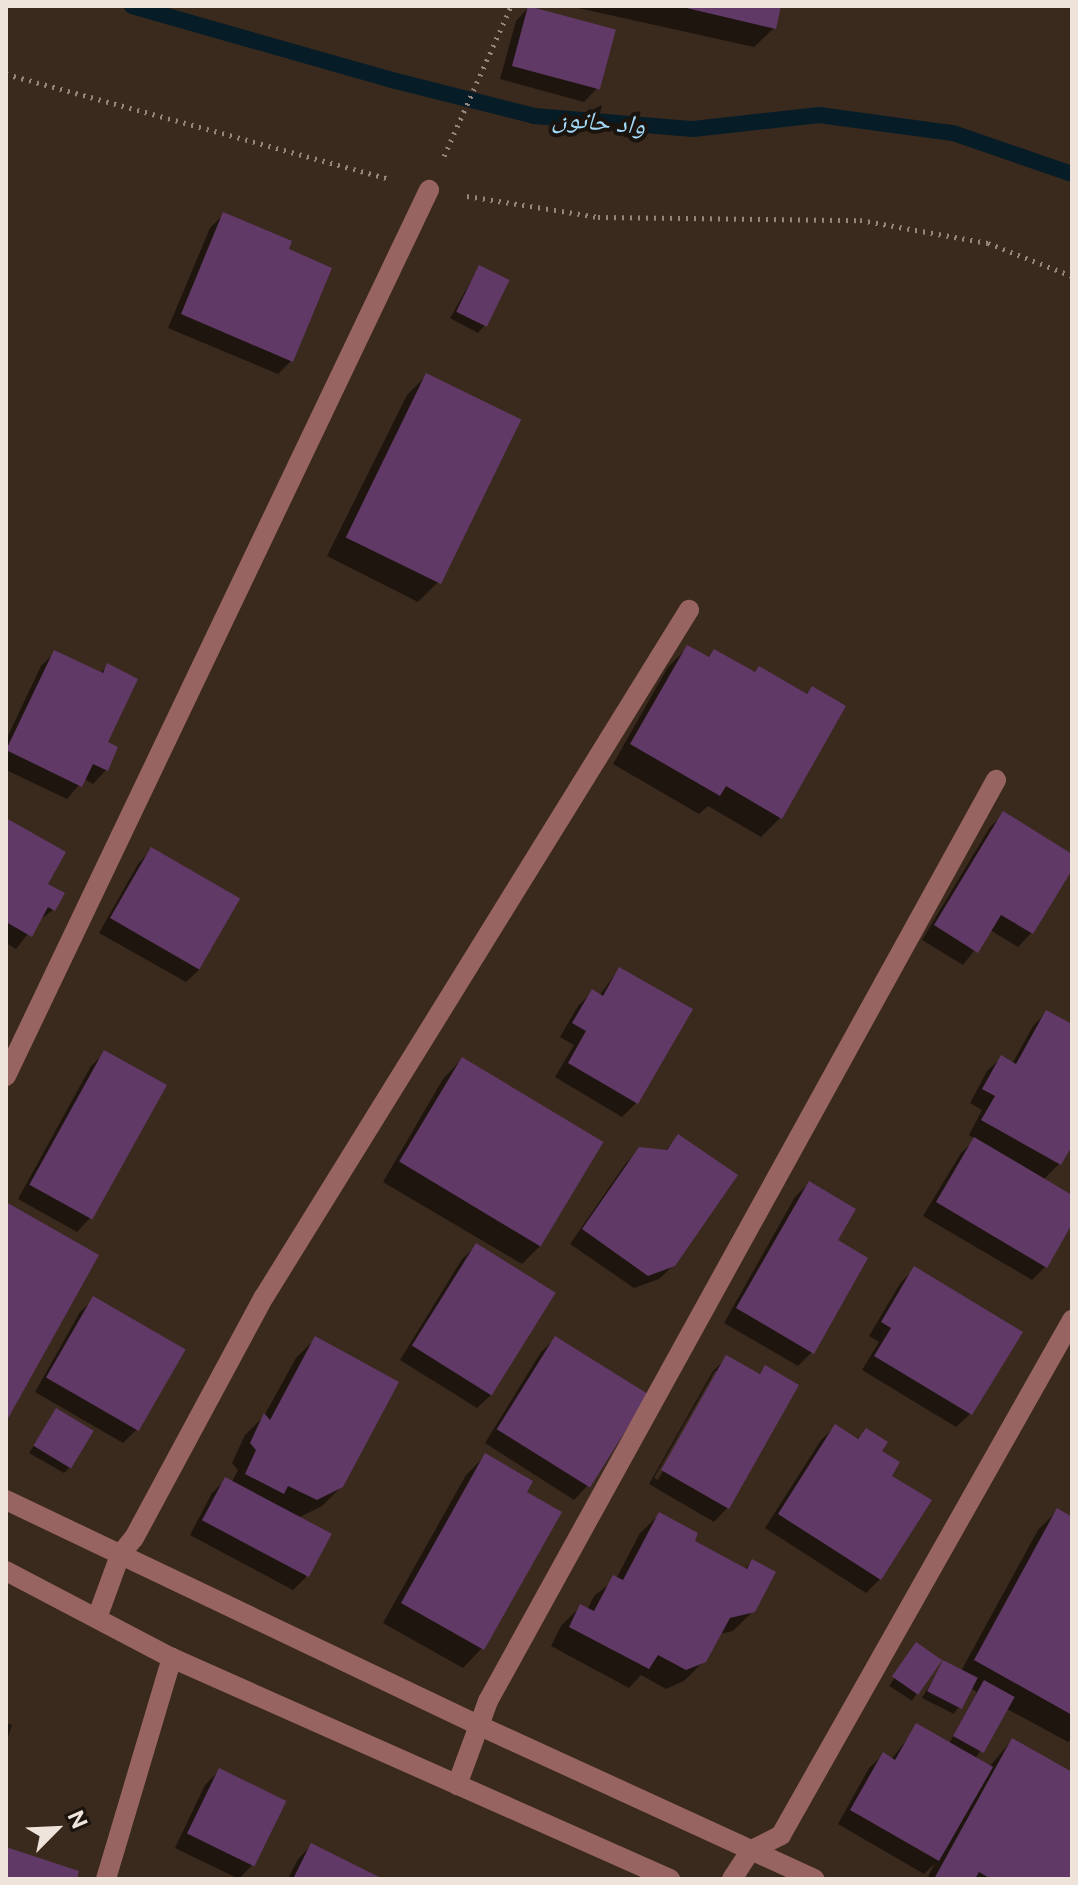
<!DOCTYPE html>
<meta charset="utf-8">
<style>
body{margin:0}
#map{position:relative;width:1078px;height:1885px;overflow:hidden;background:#3a291d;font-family:"Public Sans","Noto Naskh Arabic",sans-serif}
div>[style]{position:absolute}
.shadow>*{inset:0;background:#0007;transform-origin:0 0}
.stream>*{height:16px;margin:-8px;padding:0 8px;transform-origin:8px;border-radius:8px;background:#061d28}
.building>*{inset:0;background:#603967;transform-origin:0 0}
.path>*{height:5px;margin-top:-2.5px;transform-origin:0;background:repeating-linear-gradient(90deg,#94867c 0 2px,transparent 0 8px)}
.minor>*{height:20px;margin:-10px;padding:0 10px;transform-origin:10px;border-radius:10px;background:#976461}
span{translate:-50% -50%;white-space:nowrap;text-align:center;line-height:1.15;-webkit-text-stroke:8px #1b140e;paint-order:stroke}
.water-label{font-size:26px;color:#a2d9f8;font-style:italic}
.frame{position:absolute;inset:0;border:8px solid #efe4dc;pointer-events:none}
.north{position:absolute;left:16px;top:1789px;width:80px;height:80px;-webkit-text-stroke:6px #1b140e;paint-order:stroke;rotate:66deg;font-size:22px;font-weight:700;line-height:32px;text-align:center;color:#efe4dc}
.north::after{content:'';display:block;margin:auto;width:28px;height:36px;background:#efe4dc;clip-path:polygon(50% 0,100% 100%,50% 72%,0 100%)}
</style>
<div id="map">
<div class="shadow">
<div style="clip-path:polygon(569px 6px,779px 6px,774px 28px,754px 47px)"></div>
<div style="clip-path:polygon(529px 7px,597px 88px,584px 102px,500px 79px,516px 21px)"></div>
<div style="clip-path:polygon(224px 214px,286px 250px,291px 361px,278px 374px,168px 328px,210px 228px)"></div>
<div style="clip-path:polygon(479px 267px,484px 326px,478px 333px,450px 318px)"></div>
<div style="clip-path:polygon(426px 376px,437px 583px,418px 602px,327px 556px,407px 395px)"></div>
<div style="clip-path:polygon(688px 647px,707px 658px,715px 651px,754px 674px,805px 695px,812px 688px,780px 818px,761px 837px,708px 806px,699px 814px,613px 764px,668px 667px)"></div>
<div style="clip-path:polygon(54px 653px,99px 674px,108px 666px,106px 770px,93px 784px,84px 779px,67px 799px,6px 770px,6px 740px,41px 666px)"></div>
<div style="clip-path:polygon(1004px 814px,1072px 856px,1072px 866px,1031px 933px,1018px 947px,990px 930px,963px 965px,922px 940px,990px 827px)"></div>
<div style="clip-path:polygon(6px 820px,45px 885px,53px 910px,37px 922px,16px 949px,6px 943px)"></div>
<div style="clip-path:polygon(151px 850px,200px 969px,186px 982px,99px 933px,138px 864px)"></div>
<div style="clip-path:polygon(619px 969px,690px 1010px,636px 1103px,622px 1117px,555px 1077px,574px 1045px,560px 1037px,578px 1006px,592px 992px,599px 996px)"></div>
<div style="clip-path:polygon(1047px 1012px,1072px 1027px,1072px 1142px,1059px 1164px,1043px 1180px,1072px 1197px,1072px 1220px,1045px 1267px,1032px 1280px,923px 1216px,961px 1153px,976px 1139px,969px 1135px,982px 1110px,970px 1103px,987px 1071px,1001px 1058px,1012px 1064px,1033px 1026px)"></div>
<div style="clip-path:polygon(105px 1053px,90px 1218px,77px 1232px,18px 1199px,91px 1066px)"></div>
<div style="clip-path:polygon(462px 1059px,541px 1245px,522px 1264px,383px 1182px,443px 1079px)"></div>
<div style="clip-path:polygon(678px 1136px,674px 1265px,659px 1279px,634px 1288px,570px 1244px,626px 1163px,640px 1149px,664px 1152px)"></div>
<div style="clip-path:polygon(809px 1183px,835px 1241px,812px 1352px,798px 1366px,724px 1323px,795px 1197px)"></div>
<div style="clip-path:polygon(476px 1246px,491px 1395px,477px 1408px,400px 1360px,462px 1259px)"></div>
<div style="clip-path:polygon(915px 1269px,1020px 1332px,970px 1414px,956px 1427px,862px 1370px,879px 1342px,869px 1336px,901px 1282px)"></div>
<div style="clip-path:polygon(94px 1299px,137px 1429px,123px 1443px,35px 1392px,80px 1312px)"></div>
<div style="clip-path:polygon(315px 1339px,342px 1486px,322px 1506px,298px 1518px,306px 1577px,293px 1590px,190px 1535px,212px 1493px,226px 1479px,232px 1482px,238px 1470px,232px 1463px,245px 1435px,264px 1416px,296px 1358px)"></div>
<div style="clip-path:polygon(555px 1339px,587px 1486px,574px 1500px,485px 1443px,541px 1352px)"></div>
<div style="clip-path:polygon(evenodd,727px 1358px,758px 1375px,765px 1367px,727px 1508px,714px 1522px,649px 1484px,713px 1371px,727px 1358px,715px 1371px,720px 1371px,658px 1480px,654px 1478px,715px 1371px)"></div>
<div style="clip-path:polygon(57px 1411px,70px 1467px,64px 1473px,29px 1453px)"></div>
<div style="clip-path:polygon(835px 1427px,856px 1440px,866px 1430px,889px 1476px,880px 1579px,866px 1593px,765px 1528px,821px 1440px)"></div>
<div style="clip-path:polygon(486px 1455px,482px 1648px,463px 1668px,383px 1623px,466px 1475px)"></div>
<div style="clip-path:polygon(1057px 1511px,1072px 1519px,1072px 1739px,1068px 1742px,1007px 1709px,975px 1759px,989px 1767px,1012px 1740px,1072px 1774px,1072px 1879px,927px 1879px,935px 1863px,924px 1874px,838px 1824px,869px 1768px,883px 1755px,891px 1760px,917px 1726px,949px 1744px,977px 1692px,970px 1688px,954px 1714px,922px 1698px,943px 1663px,961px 1671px,1038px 1530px)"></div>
<div style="clip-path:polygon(660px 1514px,692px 1542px,744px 1570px,752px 1561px,753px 1611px,733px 1631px,719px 1634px,704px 1661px,684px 1681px,666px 1689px,641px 1675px,629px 1688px,551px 1646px,561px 1626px,580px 1607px,587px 1610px,594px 1596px,616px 1579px,640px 1533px)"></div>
<div style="left:916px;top:1645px;width:27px;height:49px;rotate:33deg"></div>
<div style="clip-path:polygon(6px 1723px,12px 1725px,6px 1743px)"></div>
<div style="clip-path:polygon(219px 1771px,252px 1865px,239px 1879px,175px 1848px,205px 1785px)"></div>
<div style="clip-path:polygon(312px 1845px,378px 1879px,288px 1879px,298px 1859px)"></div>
</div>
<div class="stream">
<div style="left:132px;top:6px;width:274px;rotate:15.9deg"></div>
<div style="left:396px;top:81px;width:142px;rotate:14.2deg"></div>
<div style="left:534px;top:116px;width:160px;rotate:4.7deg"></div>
<div style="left:693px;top:129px;width:127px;rotate:-6.3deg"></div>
<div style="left:819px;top:115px;width:135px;rotate:7.7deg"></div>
<div style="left:953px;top:133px;width:126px;rotate:19deg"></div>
</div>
<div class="building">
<div style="left:528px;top:6px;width:91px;height:62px;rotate:15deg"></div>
<div style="clip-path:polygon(678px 6px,781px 6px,776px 29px)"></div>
<div style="clip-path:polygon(223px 212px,292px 241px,289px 249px,332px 268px,293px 362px,181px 314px)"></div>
<div style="left:479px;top:265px;width:34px;height:52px;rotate:26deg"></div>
<div style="left:426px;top:373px;width:106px;height:183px;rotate:26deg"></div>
<div style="clip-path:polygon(687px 645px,709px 657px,714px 649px,755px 672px,759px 666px,807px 694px,812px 686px,846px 706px,782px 819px,726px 786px,720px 796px,630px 744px)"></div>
<div style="clip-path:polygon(54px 650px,103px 673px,107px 663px,138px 679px,108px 742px,118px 747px,108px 771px,93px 764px,82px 787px,6px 750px)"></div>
<div style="clip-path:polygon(1003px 811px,1072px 854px,1072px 870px,1033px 934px,1001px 915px,978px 953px,934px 925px)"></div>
<div style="clip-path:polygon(6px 818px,66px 852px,48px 884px,65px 893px,55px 911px,48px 907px,32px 937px,6px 922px)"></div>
<div style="left:151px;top:847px;width:103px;height:82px;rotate:30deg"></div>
<div style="clip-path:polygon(619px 967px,693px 1009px,638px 1104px,568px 1063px,586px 1031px,572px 1023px,592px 989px,603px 996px)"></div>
<div style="clip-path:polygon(1046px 1010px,1072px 1024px,1072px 1146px,1061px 1165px,981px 1120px,995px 1096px,982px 1089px,1001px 1055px,1016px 1064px)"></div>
<div style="left:104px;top:1050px;width:72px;height:154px;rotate:29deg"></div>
<div style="left:462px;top:1057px;width:165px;height:122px;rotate:31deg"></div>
<div style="clip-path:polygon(678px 1134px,738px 1175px,675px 1266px,648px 1276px,582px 1229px,639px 1147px,667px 1150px)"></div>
<div style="clip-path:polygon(974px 1137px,1072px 1195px,1072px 1224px,1047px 1268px,936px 1202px)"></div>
<div style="clip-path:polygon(809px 1181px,856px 1209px,838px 1240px,868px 1258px,814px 1354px,736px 1308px)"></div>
<div style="clip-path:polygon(6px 1202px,99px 1255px,6px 1422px)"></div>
<div style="left:476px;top:1243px;width:94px;height:121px;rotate:32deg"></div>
<div style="clip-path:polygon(914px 1266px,1023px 1332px,972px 1415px,874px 1356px,891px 1328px,881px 1322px)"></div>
<div style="left:93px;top:1296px;width:107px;height:94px;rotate:30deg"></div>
<div style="clip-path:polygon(315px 1336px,399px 1382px,343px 1487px,317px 1500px,288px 1486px,284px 1494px,245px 1474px,256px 1450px,250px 1443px,264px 1413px,270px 1420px)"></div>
<div style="left:555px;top:1336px;width:110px;height:110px;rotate:32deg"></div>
<div style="clip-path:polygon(726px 1355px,760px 1374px,765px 1365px,799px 1385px,729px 1509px,661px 1470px)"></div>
<div style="left:56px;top:1408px;width:44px;height:44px;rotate:31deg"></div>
<div style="clip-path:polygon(835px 1424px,858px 1439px,866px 1428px,888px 1442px,882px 1451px,900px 1462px,892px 1476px,932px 1500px,881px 1580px,778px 1514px)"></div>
<div style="clip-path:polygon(485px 1453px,533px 1481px,527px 1492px,562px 1512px,484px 1650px,401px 1603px)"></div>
<div style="left:225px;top:1477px;width:121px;height:49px;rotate:28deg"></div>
<div style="clip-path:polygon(1057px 1508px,1072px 1517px,1072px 1715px,974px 1660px)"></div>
<div style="clip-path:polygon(659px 1512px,698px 1533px,695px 1541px,747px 1569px,752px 1559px,776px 1572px,755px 1612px,730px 1618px,706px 1662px,686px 1670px,658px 1655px,649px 1669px,569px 1627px,580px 1604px,594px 1611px,613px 1575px,623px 1580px)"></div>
<div style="left:916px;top:1642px;width:32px;height:42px;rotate:35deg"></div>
<div style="left:943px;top:1660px;width:39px;height:35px;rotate:27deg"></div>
<div style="left:984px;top:1680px;width:35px;height:64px;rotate:29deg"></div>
<div style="clip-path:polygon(916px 1723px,993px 1767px,939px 1861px,850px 1810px,883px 1752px,895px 1760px)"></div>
<div style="clip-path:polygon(1012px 1738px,1072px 1772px,1072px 1879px,991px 1879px,979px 1872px,975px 1879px,934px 1879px)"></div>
<div style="left:219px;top:1768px;width:75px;height:73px;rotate:26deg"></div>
<div style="clip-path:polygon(311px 1843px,383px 1879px,293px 1879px)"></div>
<div style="clip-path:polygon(6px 1847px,79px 1871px,77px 1879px,6px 1879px)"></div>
</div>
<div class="path">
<div style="left:6px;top:74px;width:399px;rotate:15.3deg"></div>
<div style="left:444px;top:156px;width:164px;rotate:-65.9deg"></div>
<div style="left:467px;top:196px;width:133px;rotate:9.1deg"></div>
<div style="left:598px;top:217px;width:262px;rotate:0.7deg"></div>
<div style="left:860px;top:220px;width:130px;rotate:10.2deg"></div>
<div style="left:988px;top:243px;width:90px;rotate:21.4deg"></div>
</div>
<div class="minor">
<div style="left:6px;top:1076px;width:982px;rotate:-64.48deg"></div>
<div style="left:6px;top:1500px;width:523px;rotate:25.49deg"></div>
<div style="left:478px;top:1725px;width:370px;rotate:24.6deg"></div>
<div style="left:6px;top:1571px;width:187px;rotate:27.7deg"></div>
<div style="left:172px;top:1658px;width:545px;rotate:23.93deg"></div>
<div style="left:97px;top:1618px;width:67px;rotate:-69.9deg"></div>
<div style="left:120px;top:1555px;width:22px;rotate:-51deg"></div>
<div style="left:134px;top:1538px;width:274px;rotate:-61.7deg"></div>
<div style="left:264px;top:1297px;width:808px;rotate:-58.26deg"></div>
<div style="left:457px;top:1785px;width:90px;rotate:-69.7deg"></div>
<div style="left:488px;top:1701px;width:1052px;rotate:-61.12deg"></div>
<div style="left:106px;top:1879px;width:231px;rotate:-73.4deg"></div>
<div style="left:732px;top:1879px;width:33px;rotate:-57deg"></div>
<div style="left:750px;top:1851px;width:35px;rotate:-27deg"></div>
<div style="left:781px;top:1835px;width:592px;rotate:-60.53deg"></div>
</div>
<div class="water-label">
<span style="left:599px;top:121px;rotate:5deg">واد حانون</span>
</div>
<div class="frame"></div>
<div class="north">N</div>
</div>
